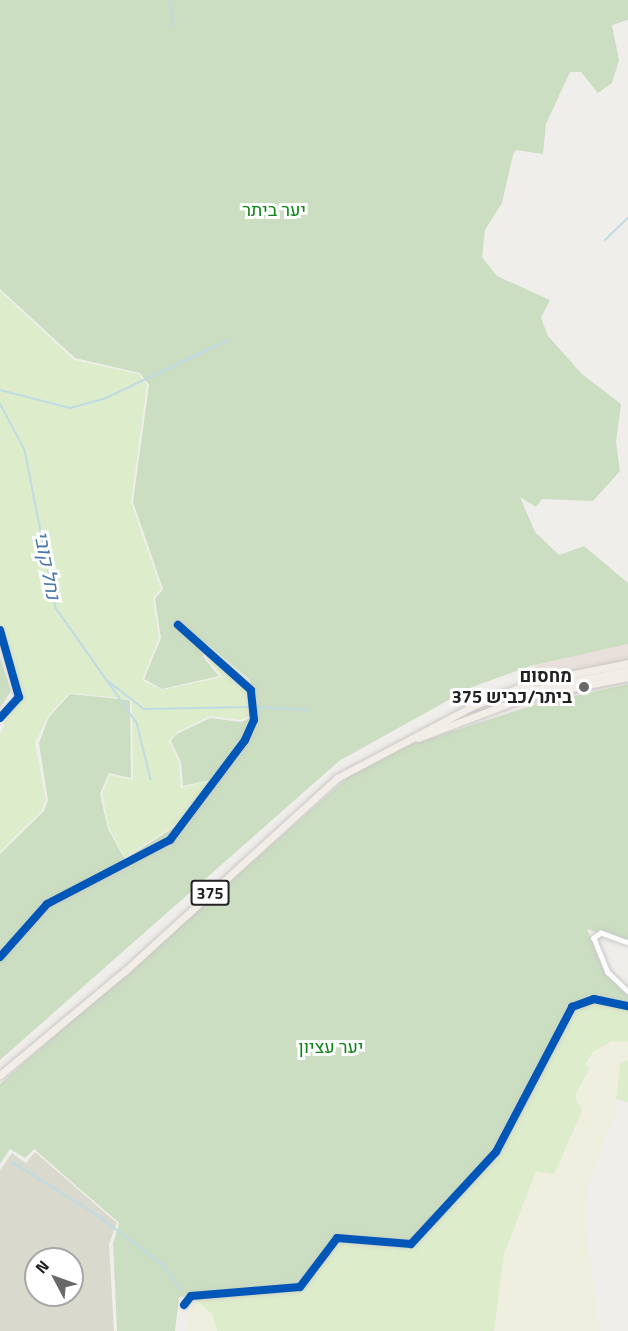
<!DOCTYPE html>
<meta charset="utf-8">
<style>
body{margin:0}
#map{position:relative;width:628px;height:1331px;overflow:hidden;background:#f0eeeb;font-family:"Titillium Web",Heebo,sans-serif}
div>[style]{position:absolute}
.military>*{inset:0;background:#eae0db}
.construction>*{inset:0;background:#d9d9cd}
.farmland>*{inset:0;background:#efefdf}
.grass>*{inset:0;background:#ddeccb}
.forest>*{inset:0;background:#cbdec1}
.stream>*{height:1.5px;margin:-0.75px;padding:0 0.75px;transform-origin:0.75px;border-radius:0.75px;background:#bfdbe3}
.roads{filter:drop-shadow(0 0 2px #c9c8c7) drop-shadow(0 0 2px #c9c8c7)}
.street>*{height:4.5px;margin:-2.25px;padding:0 2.25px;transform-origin:2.25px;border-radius:2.25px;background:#fdfcfc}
.primary>*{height:7px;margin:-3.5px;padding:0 3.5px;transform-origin:3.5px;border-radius:3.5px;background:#f3ede7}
.cycleway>*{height:8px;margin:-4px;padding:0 4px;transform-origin:4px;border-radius:4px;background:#0057b8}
.dots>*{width:16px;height:16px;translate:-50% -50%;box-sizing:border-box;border:3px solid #fff;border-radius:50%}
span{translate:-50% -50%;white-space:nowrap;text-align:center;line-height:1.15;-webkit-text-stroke:6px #fff;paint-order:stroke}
.shield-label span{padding:2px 4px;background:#fff;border:2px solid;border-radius:4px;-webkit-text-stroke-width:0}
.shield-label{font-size:16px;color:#222;font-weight:700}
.park-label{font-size:18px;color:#0c8416}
.poi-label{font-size:18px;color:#222;font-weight:700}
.right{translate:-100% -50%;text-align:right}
.water-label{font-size:20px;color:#4a7aab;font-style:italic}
.north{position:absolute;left:24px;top:1247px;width:60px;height:60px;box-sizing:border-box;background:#fff;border:2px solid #a7a7a7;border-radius:50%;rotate:311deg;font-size:16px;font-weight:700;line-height:24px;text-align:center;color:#222}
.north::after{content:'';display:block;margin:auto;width:21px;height:27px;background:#6a6968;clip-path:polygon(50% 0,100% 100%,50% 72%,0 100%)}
</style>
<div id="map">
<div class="military">
<div style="clip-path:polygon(628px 642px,628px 683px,534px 705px,524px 675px,544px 659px)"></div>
</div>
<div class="construction">
<div style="clip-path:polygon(evenodd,35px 1152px,117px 1223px,109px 1244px,114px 1331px,0 1331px,0 1170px,12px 1153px,26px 1163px,35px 1152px,36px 1259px,72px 1259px,72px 1295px,36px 1295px,36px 1259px)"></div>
</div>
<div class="farmland">
<div style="clip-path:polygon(613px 1041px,628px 1042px,628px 1060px,620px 1064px,615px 1114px,589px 1183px,585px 1215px,599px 1331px,494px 1331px,504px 1254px,536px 1171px,554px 1173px,582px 1111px,575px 1096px,590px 1068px,584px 1066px,593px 1052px)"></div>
<div style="clip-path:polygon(191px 1296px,212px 1314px,217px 1331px,186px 1331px)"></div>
</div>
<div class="grass">
<div style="clip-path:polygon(0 291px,74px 360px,139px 374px,147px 385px,131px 502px,161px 589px,153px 598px,159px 638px,142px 680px,162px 690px,222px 677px,205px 656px,208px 647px,248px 680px,255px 703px,252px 715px,241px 720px,210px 716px,174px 734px,169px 741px,179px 762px,181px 788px,214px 779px,178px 823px,125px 857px,109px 828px,102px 794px,110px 775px,133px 780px,132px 699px,69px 693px,48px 716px,35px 743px,46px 800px,42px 810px,0 852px,0 735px,18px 692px,0 628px)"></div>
<div style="clip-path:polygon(594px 999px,628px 1006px,628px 1042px,612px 1041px,593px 1052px,585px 1065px,590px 1068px,575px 1096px,582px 1111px,554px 1174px,536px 1171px,504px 1254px,494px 1331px,217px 1331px,212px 1314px,191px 1296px,296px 1289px,337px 1238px,449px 1201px,478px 1172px,516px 1113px,572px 1007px)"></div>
<div style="clip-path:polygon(628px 1060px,628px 1102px,616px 1099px,620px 1064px)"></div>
</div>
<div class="forest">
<div style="clip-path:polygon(0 0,628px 0,628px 20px,612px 25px,619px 60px,612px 83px,598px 93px,581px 72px,570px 72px,546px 124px,543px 154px,516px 150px,513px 155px,502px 203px,485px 230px,482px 257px,497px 276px,550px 300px,541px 318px,548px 336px,582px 374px,621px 404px,616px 442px,620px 471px,593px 501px,542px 499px,536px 507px,520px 497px,535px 532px,559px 555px,584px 546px,628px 583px,628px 644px,530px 666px,472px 687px,339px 761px,0 1060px,0 854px,44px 811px,48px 800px,39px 743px,49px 717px,70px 694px,130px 700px,131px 778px,109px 773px,100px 794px,108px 829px,125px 859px,179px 824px,217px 778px,183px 786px,181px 762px,171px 741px,175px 735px,210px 718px,241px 722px,252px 717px,256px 702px,249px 679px,207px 644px,203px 657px,219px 676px,162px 689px,144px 679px,161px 638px,155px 599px,163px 589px,133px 502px,149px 385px,140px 373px,75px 358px,0 289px)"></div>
<div style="clip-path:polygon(0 657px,11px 691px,0 708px)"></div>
<div style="clip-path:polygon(628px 684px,628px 942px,587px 929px,603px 967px,628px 990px,628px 1006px,594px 999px,572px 1007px,504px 1138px,411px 1244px,337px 1238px,296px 1289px,179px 1297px,175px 1331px,117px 1331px,113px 1243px,119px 1223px,34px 1149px,25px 1158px,10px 1149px,0 1164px,0 1084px,348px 777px,406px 746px,534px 705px)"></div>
</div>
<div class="stream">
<div style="left:171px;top:0;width:27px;rotate:86deg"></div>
<div style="left:605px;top:240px;width:32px;rotate:-44deg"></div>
<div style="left:0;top:390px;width:72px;rotate:14.4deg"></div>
<div style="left:70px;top:408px;width:35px;rotate:-15deg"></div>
<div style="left:104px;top:399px;width:137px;rotate:-25.4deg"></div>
<div style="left:0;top:403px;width:53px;rotate:62deg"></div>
<div style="left:25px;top:450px;width:161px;rotate:78.9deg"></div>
<div style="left:56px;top:608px;width:141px;rotate:54.8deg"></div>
<div style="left:137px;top:723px;width:58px;rotate:76deg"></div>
<div style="left:107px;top:680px;width:47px;rotate:38.1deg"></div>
<div style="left:144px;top:709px;width:106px;rotate:-1.1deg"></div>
<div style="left:255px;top:707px;width:53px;rotate:3.2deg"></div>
<div style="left:12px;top:1162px;width:99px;rotate:31.8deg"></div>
<div style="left:96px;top:1214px;width:84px;rotate:37.3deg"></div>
<div style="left:163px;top:1265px;width:30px;rotate:53deg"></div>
</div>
<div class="roads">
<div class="street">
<div style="left:0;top:630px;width:70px;rotate:74.2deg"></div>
<div style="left:19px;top:697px;width:28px;rotate:132deg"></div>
<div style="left:628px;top:943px;width:29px;rotate:-160deg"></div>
<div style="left:601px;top:933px;width:9px;rotate:144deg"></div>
<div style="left:594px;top:938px;width:37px;rotate:68deg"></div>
<div style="left:608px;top:972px;width:28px;rotate:44deg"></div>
<div style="left:0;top:957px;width:71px;rotate:-48.4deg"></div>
<div style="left:47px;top:904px;width:139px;rotate:-27.5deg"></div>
<div style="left:170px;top:840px;width:125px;rotate:-53.1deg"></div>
<div style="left:245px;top:740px;width:22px;rotate:-66deg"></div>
<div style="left:254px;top:720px;width:30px;rotate:-96deg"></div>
<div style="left:251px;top:690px;width:98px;rotate:-138.3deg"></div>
<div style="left:184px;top:1305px;width:11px;rotate:-52deg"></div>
<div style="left:191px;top:1296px;width:109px;rotate:-4.7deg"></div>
<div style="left:300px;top:1287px;width:61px;rotate:-52.9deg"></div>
<div style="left:337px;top:1238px;width:74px;rotate:4.6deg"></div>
<div style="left:411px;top:1244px;width:125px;rotate:-47.3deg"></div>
<div style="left:496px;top:1152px;width:164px;rotate:-62.3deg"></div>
<div style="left:572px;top:1007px;width:23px;rotate:-20deg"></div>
<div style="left:594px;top:999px;width:35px;rotate:12deg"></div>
</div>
<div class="primary">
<div style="left:513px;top:694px;width:117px;rotate:-11.8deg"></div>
<div style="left:418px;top:738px;width:116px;rotate:-20.8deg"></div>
<div style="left:526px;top:697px;width:104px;rotate:-11.1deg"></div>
<div style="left:0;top:1075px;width:163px;rotate:-39.8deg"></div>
<div style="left:125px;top:971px;width:287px;rotate:-42.3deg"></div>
<div style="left:337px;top:778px;width:156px;rotate:-27.9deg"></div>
<div style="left:475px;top:705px;width:63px;rotate:-21.3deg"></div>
<div style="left:534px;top:682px;width:96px;rotate:-11.4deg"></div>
</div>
</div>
<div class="cycleway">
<div style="left:0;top:630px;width:70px;rotate:74.2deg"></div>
<div style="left:19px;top:697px;width:28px;rotate:132deg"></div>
<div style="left:0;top:957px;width:71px;rotate:-48.4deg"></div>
<div style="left:47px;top:904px;width:139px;rotate:-27.5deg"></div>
<div style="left:170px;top:840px;width:125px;rotate:-53.1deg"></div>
<div style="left:245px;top:740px;width:22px;rotate:-66deg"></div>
<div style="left:254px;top:720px;width:30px;rotate:-96deg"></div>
<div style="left:251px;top:690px;width:98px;rotate:-138.3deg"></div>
<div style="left:184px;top:1305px;width:11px;rotate:-52deg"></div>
<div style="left:191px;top:1296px;width:109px;rotate:-4.7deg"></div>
<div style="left:300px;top:1287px;width:61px;rotate:-52.9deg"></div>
<div style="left:337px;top:1238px;width:74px;rotate:4.6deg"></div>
<div style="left:411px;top:1244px;width:125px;rotate:-47.3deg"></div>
<div style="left:496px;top:1152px;width:164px;rotate:-62.3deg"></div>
<div style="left:572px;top:1007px;width:23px;rotate:-20deg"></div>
<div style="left:594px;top:999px;width:35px;rotate:12deg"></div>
</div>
<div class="dots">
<div style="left:584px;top:687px;background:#6a6968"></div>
</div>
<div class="shield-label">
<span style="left:210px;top:893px">375</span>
</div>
<div class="park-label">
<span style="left:274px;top:210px">יער ביתר</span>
<span style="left:331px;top:1047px">יער עציון</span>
</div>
<div class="poi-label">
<span class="right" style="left:572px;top:687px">מחסום<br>ביתר/כביש 375</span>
</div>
<div class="water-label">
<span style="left:48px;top:565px;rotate:79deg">נחל קובי</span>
</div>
<div class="north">N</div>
</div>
